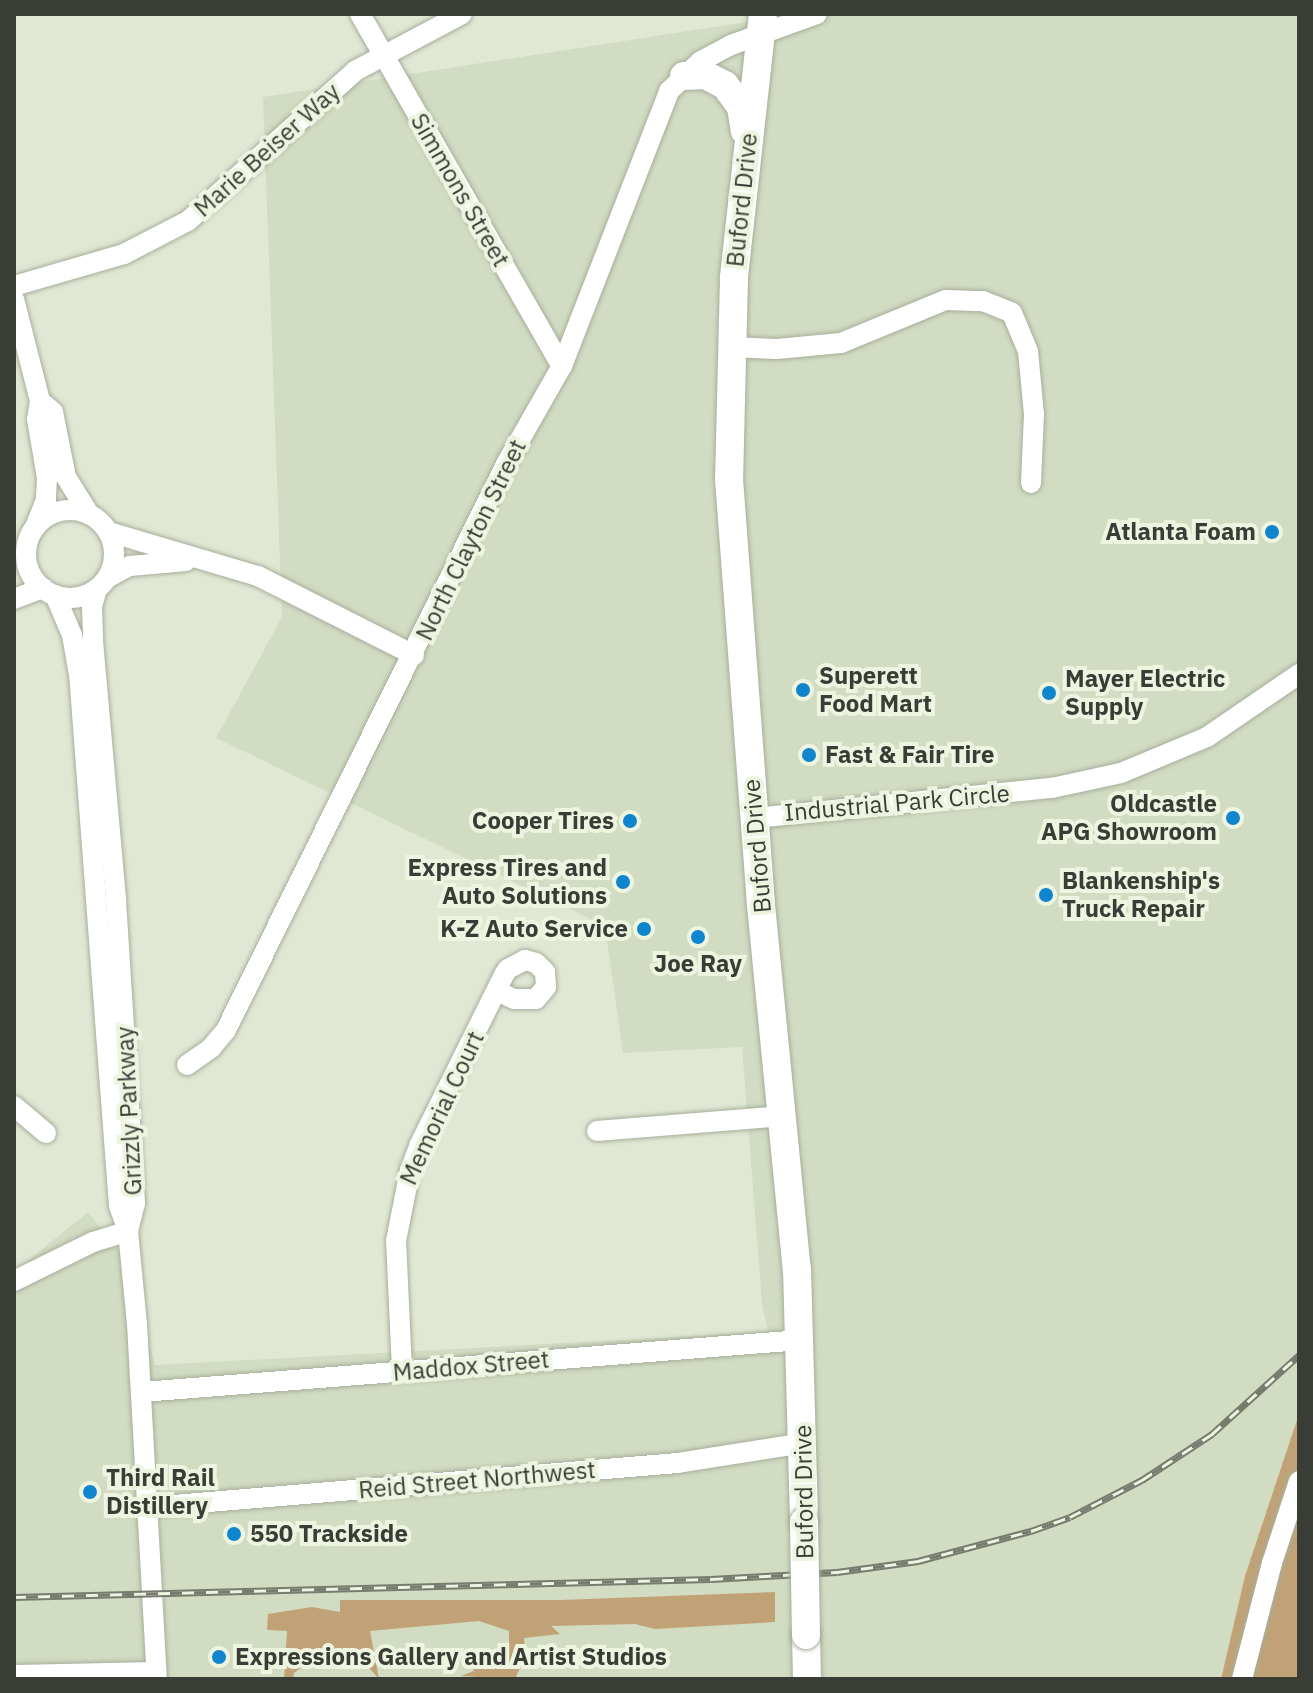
<!DOCTYPE html>
<style>
body{margin:0}
#map{position:relative;width:1313px;height:1693px;overflow:hidden;background:#e0e8d4;font-family:"IBM Plex Sans",sans-serif}
div>[style]{position:absolute}
.built>*{inset:0;background:#d2dcc2}
.forest>*{inset:0;background:#c0a276}
.roads{filter:drop-shadow(0 0 2px #a7ae9b) drop-shadow(0 0 2px #a7ae9b)}
.minor>*{height:20px;margin:-10px;padding:0 10px;transform-origin:10px;border-radius:10px;background:#fff}
.minor>.ring{margin:-10px;padding:0;box-sizing:content-box;background:none;border:20px solid #fff;border-radius:50%}
.highway>*{height:28px;margin:-14px;padding:0 14px;transform-origin:14px;border-radius:14px;background:#fff}
.rail>*{height:7px;margin-top:-3.5px;transform-origin:0;background:repeating-linear-gradient(90deg,#edf5e1 0 12px,#777c6f 0 24px);box-sizing:border-box;border-block:2px solid #777c6f}
.bridges{filter:drop-shadow(0 0 2px #a7ae9b) drop-shadow(0 0 2px #a7ae9b)}
.highway-bridge>*{height:28px;margin:-14px;padding:0 14px;transform-origin:14px;border-radius:14px;background:#fff}
.dots>*{width:22px;height:22px;translate:-50% -50%;box-sizing:border-box;border:4px solid #edf5e1;border-radius:50%}
span{translate:-50% -50%;white-space:nowrap;text-align:center;line-height:1.15;-webkit-text-stroke:8px #edf5e1;paint-order:stroke}
.street-label{font-size:24px;color:#3a3d35}
.poi-label{font-size:24px;color:#3a3d35;font-weight:700}
.right{translate:-100% -50%;text-align:right}
.left{translate:0 -50%;text-align:left}
.frame{position:absolute;inset:0;border:16px solid #3a3d35;pointer-events:none}
</style>
<div id="map">
<div class="built">
<div style="clip-path:polygon(754px 14px,1299px 14px,1299px 1414px,1245px 1576px,1221px 1679px,14px 1679px,14px 1272px,88px 1212px,126px 1260px,155px 1365px,768px 1332px,762px 1303px,742px 1047px,623px 1053px,605px 926px,216px 738px,282px 617px,263px 97px,752px 21px)"></div>
</div>
<div class="forest">
<div style="clip-path:polygon(1299px 1414px,1299px 1679px,1221px 1679px,1245px 1576px)"></div>
<div style="clip-path:polygon(775px 1592px,775px 1622px,655px 1629px,635px 1624px,551px 1626px,560px 1634px,524px 1638px,526px 1655px,515px 1679px,461px 1676px,474px 1671px,471px 1665px,509px 1657px,509px 1631px,479px 1621px,370px 1631px,379px 1679px,361px 1659px,338px 1655px,312px 1659px,294px 1673px,293px 1679px,284px 1679px,287px 1631px,267px 1630px,268px 1614px,312px 1607px,340px 1612px,340px 1600px,560px 1600px)"></div>
</div>
<div class="roads">
<div class="minor">
<div style="left:360px;top:14px;width:406px;rotate:60.2deg"></div>
<div style="left:14px;top:286px;width:115px;rotate:-16.2deg"></div>
<div style="left:124px;top:254px;width:72px;rotate:-27.3deg"></div>
<div style="left:188px;top:221px;width:224px;rotate:-41.9deg"></div>
<div style="left:355px;top:71px;width:121px;rotate:-28deg"></div>
<div style="left:14px;top:299px;width:105px;rotate:75.7deg"></div>
<div style="left:40px;top:401px;width:18px;rotate:99deg"></div>
<div style="left:37px;top:419px;width:60px;rotate:80.4deg"></div>
<div style="left:47px;top:478px;width:22px;rotate:93deg"></div>
<div style="left:46px;top:500px;width:27px;rotate:112deg"></div>
<div style="left:730px;top:347px;width:47px;rotate:2.4deg"></div>
<div style="left:777px;top:349px;width:64px;rotate:-5.4deg"></div>
<div style="left:841px;top:343px;width:113px;rotate:-22.3deg"></div>
<div style="left:946px;top:300px;width:37px;rotate:2deg"></div>
<div style="left:983px;top:301px;width:31px;rotate:22deg"></div>
<div style="left:1012px;top:313px;width:41px;rotate:67.2deg"></div>
<div style="left:1028px;top:351px;width:63px;rotate:84.6deg"></div>
<div style="left:1034px;top:414px;width:69px;rotate:92.5deg"></div>
<div style="left:40px;top:401px;width:17px;rotate:40deg"></div>
<div style="left:53px;top:412px;width:66px;rotate:78.7deg"></div>
<div style="left:66px;top:477px;width:44px;rotate:58.1deg"></div>
<div class="ring" style="left:26px;top:510px;width:68px;height:68px"></div>
<div style="left:109px;top:532px;width:155px;rotate:16.5deg"></div>
<div style="left:258px;top:576px;width:175px;rotate:26.9deg"></div>
<div style="left:107px;top:578px;width:26px;rotate:-28deg"></div>
<div style="left:130px;top:566px;width:56px;rotate:-5.1deg"></div>
<div style="left:97px;top:589px;width:19px;rotate:106deg"></div>
<div style="left:92px;top:607px;width:34px;rotate:88deg"></div>
<div style="left:93px;top:641px;width:260px;rotate:84.9deg"></div>
<div style="left:116px;top:900px;width:304px;rotate:86.4deg"></div>
<div style="left:135px;top:1203px;width:29px;rotate:104deg"></div>
<div style="left:55px;top:595px;width:43px;rotate:67deg"></div>
<div style="left:72px;top:635px;width:39px;rotate:80deg"></div>
<div style="left:79px;top:673px;width:534px;rotate:85.71deg"></div>
<div style="left:119px;top:1206px;width:27px;rotate:70deg"></div>
<div style="left:128px;top:1231px;width:93px;rotate:84.5deg"></div>
<div style="left:137px;top:1324px;width:356px;rotate:86.8deg"></div>
<div style="left:14px;top:599px;width:31px;rotate:-21deg"></div>
<div style="left:755px;top:818px;width:299px;rotate:-5.8deg"></div>
<div style="left:1052px;top:788px;width:71px;rotate:-12.3deg"></div>
<div style="left:1121px;top:773px;width:93px;rotate:-22.7deg"></div>
<div style="left:1207px;top:737px;width:112px;rotate:-34.4deg"></div>
<div style="left:187px;top:1065px;width:29px;rotate:-35deg"></div>
<div style="left:211px;top:1048px;width:23px;rotate:-50deg"></div>
<div style="left:226px;top:1030px;width:631px;rotate:-63.68deg"></div>
<div style="left:506px;top:464px;width:113px;rotate:-60.3deg"></div>
<div style="left:562px;top:366px;width:295px;rotate:-68.7deg"></div>
<div style="left:669px;top:91px;width:44px;rotate:-43.2deg"></div>
<div style="left:701px;top:61px;width:34px;rotate:-28deg"></div>
<div style="left:731px;top:45px;width:91px;rotate:-19.8deg"></div>
<div style="left:14px;top:1106px;width:42px;rotate:40.2deg"></div>
<div style="left:597px;top:1131px;width:187px;rotate:-4.6deg"></div>
<div style="left:14px;top:1281px;width:88px;rotate:-26.3deg"></div>
<div style="left:93px;top:1242px;width:37px;rotate:-17deg"></div>
<div style="left:402px;top:1371px;width:130px;rotate:-92.6deg"></div>
<div style="left:396px;top:1241px;width:72px;rotate:-78.8deg"></div>
<div style="left:410px;top:1170px;width:26px;rotate:-69deg"></div>
<div style="left:419px;top:1146px;width:193px;rotate:-63.6deg"></div>
<div style="left:505px;top:973px;width:5px;rotate:-53deg"></div>
<div style="left:508px;top:969px;width:19px;rotate:-28deg"></div>
<div style="left:525px;top:960px;width:11px;rotate:15deg"></div>
<div style="left:536px;top:963px;width:13px;rotate:45deg"></div>
<div style="left:545px;top:972px;width:15px;rotate:86deg"></div>
<div style="left:546px;top:987px;width:16px;rotate:130deg"></div>
<div style="left:536px;top:999px;width:22px;rotate:180deg"></div>
<div style="left:514px;top:999px;width:19px;rotate:-155deg"></div>
<div style="left:142px;top:1392px;width:661px;rotate:-4.51deg"></div>
<div style="left:149px;top:1507px;width:530px;rotate:-4.76deg"></div>
<div style="left:677px;top:1463px;width:129px;rotate:-8.9deg"></div>
<div style="left:14px;top:1675px;width:142px;rotate:-1.2deg"></div>
<div style="left:1242px;top:1679px;width:120px;rotate:-75.5deg"></div>
<div style="left:1272px;top:1563px;width:86px;rotate:-71.8deg"></div>
</div>
<div class="highway">
<div style="left:763px;top:14px;width:266px;rotate:96.3deg"></div>
<div style="left:734px;top:278px;width:201px;rotate:91.4deg"></div>
<div style="left:729px;top:479px;width:427px;rotate:85.7deg"></div>
<div style="left:761px;top:905px;width:366px;rotate:84.4deg"></div>
<div style="left:797px;top:1269px;width:253px;rotate:88.4deg"></div>
<div style="left:684px;top:76px;width:21px;rotate:-3deg"></div>
<div style="left:705px;top:75px;width:22px;rotate:27deg"></div>
<div style="left:725px;top:85px;width:27px;rotate:54deg"></div>
<div style="left:741px;top:107px;width:24px;rotate:81deg"></div>
<div style="left:806px;top:1635px;width:44px;rotate:88.7deg"></div>
</div>
</div>
<div class="rail">
<div style="left:14px;top:1597px;width:697px;rotate:-1.48deg"></div>
<div style="left:711px;top:1579px;width:126px;rotate:-3.2deg"></div>
<div style="left:837px;top:1572px;width:82px;rotate:-7.7deg"></div>
<div style="left:918px;top:1561px;width:117px;rotate:-14.9deg"></div>
<div style="left:1031px;top:1531px;width:41px;rotate:-19.7deg"></div>
<div style="left:1070px;top:1517px;width:81px;rotate:-27.2deg"></div>
<div style="left:1142px;top:1480px;width:84px;rotate:-33.3deg"></div>
<div style="left:1212px;top:1434px;width:118px;rotate:-42.2deg"></div>
</div>
<div class="bridges">
<div class="highway-bridge">
<div style="left:804px;top:1522px;width:113px;rotate:89deg"></div>
</div>
</div>
<div class="dots">
<div style="left:1272px;top:532px;background:#0f85cd"></div>
<div style="left:803px;top:690px;background:#0f85cd"></div>
<div style="left:1049px;top:693px;background:#0f85cd"></div>
<div style="left:809px;top:755px;background:#0f85cd"></div>
<div style="left:1233px;top:818px;background:#0f85cd"></div>
<div style="left:630px;top:821px;background:#0f85cd"></div>
<div style="left:623px;top:882px;background:#0f85cd"></div>
<div style="left:1046px;top:895px;background:#0f85cd"></div>
<div style="left:644px;top:929px;background:#0f85cd"></div>
<div style="left:698px;top:937px;background:#0f85cd"></div>
<div style="left:90px;top:1492px;background:#0f85cd"></div>
<div style="left:234px;top:1534px;background:#0f85cd"></div>
<div style="left:219px;top:1657px;background:#0f85cd"></div>
</div>
<div class="street-label">
<span style="left:267px;top:150px;rotate:-42deg">Marie Beiser Way</span>
<span style="left:460px;top:190px;rotate:60deg">Simmons Street</span>
<span style="left:742px;top:200px;rotate:-84deg">Buford Drive</span>
<span style="left:471px;top:540px;rotate:-64deg">North Clayton Street</span>
<span style="left:897px;top:803px;rotate:-5deg">Industrial Park Circle</span>
<span style="left:757px;top:846px;rotate:-95deg">Buford Drive</span>
<span style="left:442px;top:1108px;rotate:-65deg">Memorial Court</span>
<span style="left:129px;top:1111px;rotate:-93deg">Grizzly Parkway</span>
<span style="left:471px;top:1366px;rotate:-5deg">Maddox Street</span>
<span style="left:477px;top:1480px;rotate:-5deg">Reid Street Northwest</span>
<span style="left:804px;top:1492px;rotate:-91deg">Buford Drive</span>
</div>
<div class="poi-label">
<span class="right" style="left:1256px;top:532px">Atlanta Foam</span>
<span class="left" style="left:819px;top:690px">Superett<br>Food Mart</span>
<span class="left" style="left:1065px;top:693px">Mayer Electric<br>Supply</span>
<span class="left" style="left:825px;top:755px">Fast &amp; Fair Tire</span>
<span class="right" style="left:1217px;top:818px">Oldcastle<br>APG Showroom</span>
<span class="right" style="left:614px;top:821px">Cooper Tires</span>
<span class="right" style="left:607px;top:882px">Express Tires and<br>Auto Solutions</span>
<span class="left" style="left:1062px;top:895px">Blankenship's<br>Truck Repair</span>
<span class="right" style="left:628px;top:929px">K-Z Auto Service</span>
<span style="left:698px;top:964px">Joe Ray</span>
<span class="left" style="left:106px;top:1492px">Third Rail<br>Distillery</span>
<span class="left" style="left:250px;top:1534px">550 Trackside</span>
<span class="left" style="left:235px;top:1657px">Expressions Gallery and Artist Studios</span>
</div>
<div class="frame"></div>
</div>
